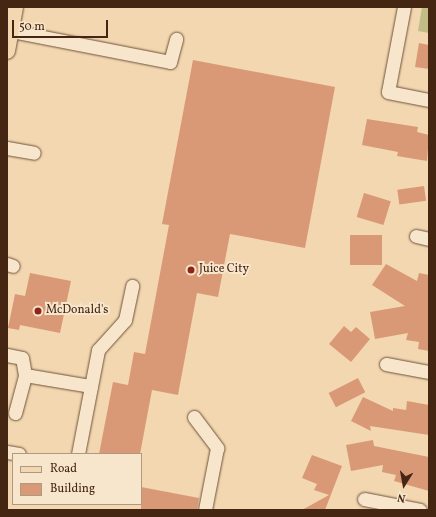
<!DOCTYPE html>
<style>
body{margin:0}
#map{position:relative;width:436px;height:517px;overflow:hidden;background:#f2d7b0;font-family:Vollkorn,serif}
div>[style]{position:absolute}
.green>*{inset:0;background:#c2bc86}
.building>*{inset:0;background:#da9976;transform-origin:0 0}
.roads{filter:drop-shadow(0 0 1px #70523a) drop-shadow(0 0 1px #70523a)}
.minor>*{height:13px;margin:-6.5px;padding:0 6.5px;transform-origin:6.5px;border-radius:6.5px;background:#f7e5cc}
.major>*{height:16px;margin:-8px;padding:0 8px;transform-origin:8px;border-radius:8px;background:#f2d7b0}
.dots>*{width:11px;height:11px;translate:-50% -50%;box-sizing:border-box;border:2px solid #f7e5cc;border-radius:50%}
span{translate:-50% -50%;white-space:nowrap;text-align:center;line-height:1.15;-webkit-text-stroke:4px #f7e5cc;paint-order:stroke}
.poi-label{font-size:12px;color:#452613}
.left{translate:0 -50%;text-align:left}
.frame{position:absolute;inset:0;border:8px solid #452613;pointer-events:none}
.legend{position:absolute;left:12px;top:453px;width:130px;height:52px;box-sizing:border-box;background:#f7e5cc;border:1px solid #b09982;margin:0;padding:5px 7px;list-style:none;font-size:12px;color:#452613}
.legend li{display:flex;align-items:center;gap:8px;height:20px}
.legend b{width:20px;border:1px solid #b09982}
.north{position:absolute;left:384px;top:465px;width:40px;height:40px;-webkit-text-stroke:3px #f7e5cc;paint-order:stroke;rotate:191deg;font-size:11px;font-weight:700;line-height:16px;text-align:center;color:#452613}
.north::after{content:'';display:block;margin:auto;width:14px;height:18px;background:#452613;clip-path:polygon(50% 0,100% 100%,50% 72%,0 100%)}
.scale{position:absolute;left:12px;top:20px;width:96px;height:18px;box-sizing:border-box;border:2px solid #452613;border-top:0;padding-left:5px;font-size:12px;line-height:14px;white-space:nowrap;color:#452613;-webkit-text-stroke:3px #f7e5cc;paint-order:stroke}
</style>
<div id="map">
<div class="green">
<div style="clip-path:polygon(422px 7px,429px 7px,429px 33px,418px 31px)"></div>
</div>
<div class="building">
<div style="clip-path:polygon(419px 43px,429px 45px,429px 69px,415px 67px)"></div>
<div style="clip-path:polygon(193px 60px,335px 87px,305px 248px,230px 234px,218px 297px,197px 293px,178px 395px,152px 390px,140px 454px,99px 454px,113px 382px,128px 385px,134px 352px,145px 354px,169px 225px,162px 224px)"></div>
<div style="clip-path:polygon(367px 119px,418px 127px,417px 132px,429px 135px,427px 161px,397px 156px,398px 152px,362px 145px)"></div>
<div style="left:424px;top:186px;width:15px;height:27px;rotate:82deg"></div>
<div style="left:364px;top:193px;width:28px;height:25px;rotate:17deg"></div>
<div style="left:350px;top:235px;width:32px;height:30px"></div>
<div style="clip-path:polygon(386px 264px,417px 281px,419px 273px,429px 275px,429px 351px,418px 349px,419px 342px,406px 340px,408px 333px,375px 339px,370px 312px,405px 306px,372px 285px)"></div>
<div style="clip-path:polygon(30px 273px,71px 281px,60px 333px,20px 325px,19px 330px,8px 328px,15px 294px,25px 296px)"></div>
<div style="clip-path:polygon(344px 326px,351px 332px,356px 327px,370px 339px,351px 362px,329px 344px)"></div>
<div style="left:358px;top:378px;width:16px;height:33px;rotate:63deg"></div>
<div style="clip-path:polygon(363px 397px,393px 411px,393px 408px,406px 410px,407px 401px,429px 405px,429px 435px,370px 426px,371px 431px,351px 421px)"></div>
<div style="clip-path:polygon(373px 440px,374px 446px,429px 457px,429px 491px,394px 481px,396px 475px,382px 472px,383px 465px,351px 471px,346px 445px)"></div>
<div style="clip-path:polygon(312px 455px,342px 466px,325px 510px,302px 510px,329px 495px,314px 490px,317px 484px,302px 478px)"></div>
<div style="clip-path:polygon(141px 487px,199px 498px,197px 510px,141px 510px)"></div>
</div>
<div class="roads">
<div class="minor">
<div style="left:404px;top:7px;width:86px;rotate:100.7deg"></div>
<div style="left:388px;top:92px;width:42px;rotate:11deg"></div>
<div style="left:7px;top:30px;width:166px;rotate:11.1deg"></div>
<div style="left:170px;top:62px;width:24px;rotate:-75deg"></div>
<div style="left:7px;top:148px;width:27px;rotate:10deg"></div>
<div style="left:416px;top:236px;width:13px;rotate:13deg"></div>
<div style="left:7px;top:264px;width:6px;rotate:18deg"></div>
<div style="left:7px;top:355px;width:15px;rotate:11deg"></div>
<div style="left:22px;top:358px;width:17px;rotate:80deg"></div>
<div style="left:386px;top:364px;width:44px;rotate:10.5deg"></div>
<div style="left:15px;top:413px;width:39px;rotate:-75deg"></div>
<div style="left:25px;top:375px;width:67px;rotate:9.5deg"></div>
<div style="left:194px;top:417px;width:39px;rotate:53deg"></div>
<div style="left:217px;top:448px;width:63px;rotate:101deg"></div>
<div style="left:7px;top:452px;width:12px;rotate:9deg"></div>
<div style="left:78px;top:454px;width:106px;rotate:-79.1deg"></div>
<div style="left:98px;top:350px;width:40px;rotate:-48deg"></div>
<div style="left:125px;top:320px;width:35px;rotate:-78deg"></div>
<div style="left:364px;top:499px;width:57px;rotate:11.1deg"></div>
</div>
<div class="major">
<div style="left:7px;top:51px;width:45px;rotate:-79.7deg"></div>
</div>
</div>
<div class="dots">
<div style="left:191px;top:270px;background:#8f2418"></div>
<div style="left:38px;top:311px;background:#8f2418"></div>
</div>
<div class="poi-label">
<span class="left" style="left:199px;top:270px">Juice City</span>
<span class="left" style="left:46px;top:311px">McDonald's</span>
</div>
<div class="frame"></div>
<ul class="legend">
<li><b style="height:5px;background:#f2d7b0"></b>Road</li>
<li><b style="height:11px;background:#da9976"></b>Building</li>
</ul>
<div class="north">N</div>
<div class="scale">50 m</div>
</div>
